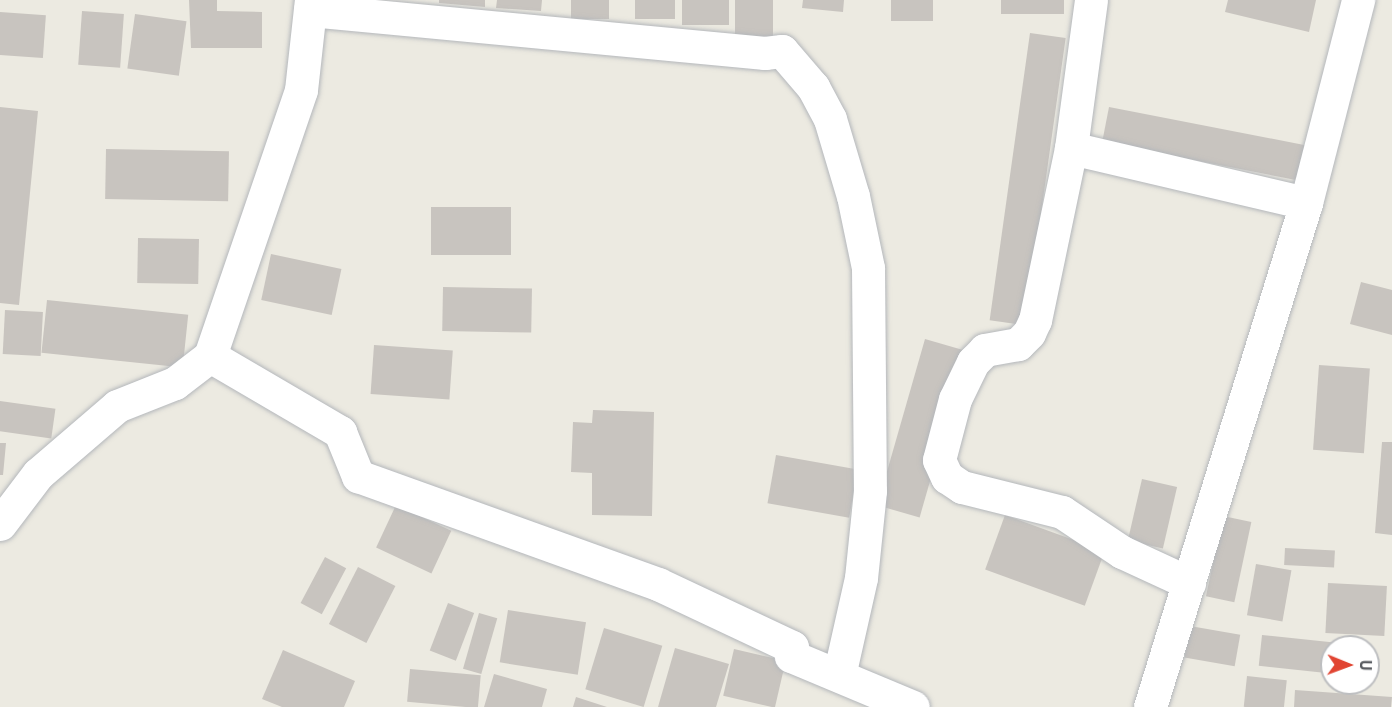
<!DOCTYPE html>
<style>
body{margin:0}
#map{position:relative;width:1392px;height:707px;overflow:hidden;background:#eceae1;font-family:"IBM Plex Sans",sans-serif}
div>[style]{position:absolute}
.building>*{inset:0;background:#c8c4bf;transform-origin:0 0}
.roads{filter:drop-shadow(0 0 2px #b4b7bb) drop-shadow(0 0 2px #b4b7bb)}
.minor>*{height:33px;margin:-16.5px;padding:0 16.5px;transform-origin:16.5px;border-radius:16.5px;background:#fff}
span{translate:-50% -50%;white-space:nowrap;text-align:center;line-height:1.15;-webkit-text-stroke:6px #fff;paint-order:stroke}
.north{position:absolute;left:1320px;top:635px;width:60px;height:60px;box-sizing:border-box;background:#fff;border:2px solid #bdbec0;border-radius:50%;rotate:91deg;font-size:16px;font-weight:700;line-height:24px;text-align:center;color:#5a5d62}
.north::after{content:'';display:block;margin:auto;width:21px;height:27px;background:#e14532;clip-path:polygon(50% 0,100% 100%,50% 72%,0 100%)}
</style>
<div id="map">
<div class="building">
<div style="clip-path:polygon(189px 0,217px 0,217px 11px,262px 12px,262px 48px,191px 48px)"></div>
<div style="clip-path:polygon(439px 0,485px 0,485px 7px,439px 3px)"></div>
<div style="clip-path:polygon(497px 0,542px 0,541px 11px,496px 8px)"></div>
<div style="left:571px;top:0;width:38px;height:19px"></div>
<div style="left:635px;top:0;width:40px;height:19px"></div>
<div style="left:682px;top:0;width:47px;height:25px"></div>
<div style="left:735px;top:0;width:38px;height:37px"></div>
<div style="clip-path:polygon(803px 0,844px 0,843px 12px,802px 8px)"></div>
<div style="left:891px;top:0;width:42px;height:21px"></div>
<div style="left:1001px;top:0;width:63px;height:14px"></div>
<div style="clip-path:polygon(1228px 0,1316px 0,1309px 32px,1225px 12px)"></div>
<div style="left:82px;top:11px;width:42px;height:54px;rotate:4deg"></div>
<div style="left:0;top:12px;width:46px;height:43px;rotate:4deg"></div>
<div style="left:135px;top:14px;width:52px;height:55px;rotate:8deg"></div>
<div style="left:1030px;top:33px;width:36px;height:290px;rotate:8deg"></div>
<div style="clip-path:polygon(0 107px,38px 111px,19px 305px,0 303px)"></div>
<div style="left:1109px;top:107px;width:204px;height:36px;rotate:11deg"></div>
<div style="left:106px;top:149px;width:123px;height:50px;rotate:1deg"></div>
<div style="left:431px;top:207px;width:80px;height:48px"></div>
<div style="left:138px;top:238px;width:61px;height:45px;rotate:1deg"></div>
<div style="left:271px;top:254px;width:72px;height:47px;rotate:12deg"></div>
<div style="clip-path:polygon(1361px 282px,1392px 290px,1392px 335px,1350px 324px)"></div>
<div style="left:443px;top:287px;width:89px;height:44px;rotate:1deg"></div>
<div style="left:47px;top:300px;width:142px;height:53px;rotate:6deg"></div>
<div style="left:5px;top:310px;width:38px;height:44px;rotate:3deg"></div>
<div style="left:925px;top:339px;width:44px;height:173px;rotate:16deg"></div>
<div style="left:374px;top:345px;width:79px;height:49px;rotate:4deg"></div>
<div style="left:1319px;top:365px;width:51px;height:85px;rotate:4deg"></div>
<div style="left:0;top:401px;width:56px;height:30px;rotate:8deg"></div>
<div style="clip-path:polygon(593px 410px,654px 412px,652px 516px,592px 515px,592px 473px,571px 472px,573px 422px,592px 423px)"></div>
<div style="clip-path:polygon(1382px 442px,1392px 442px,1392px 535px,1375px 533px)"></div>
<div style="clip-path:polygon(0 443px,6px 443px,3px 475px,0 475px)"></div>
<div style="left:776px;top:455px;width:83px;height:49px;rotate:10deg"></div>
<div style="left:1142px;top:479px;width:36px;height:63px;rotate:13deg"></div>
<div style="left:396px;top:505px;width:61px;height:47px;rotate:25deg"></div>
<div style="left:1005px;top:515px;width:106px;height:58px;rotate:20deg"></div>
<div style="left:1223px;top:516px;width:29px;height:82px;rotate:12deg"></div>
<div style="left:1285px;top:548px;width:50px;height:17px;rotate:3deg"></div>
<div style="left:325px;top:557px;width:24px;height:52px;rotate:28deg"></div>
<div style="left:1256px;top:564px;width:36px;height:52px;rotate:10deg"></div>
<div style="left:358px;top:567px;width:42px;height:64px;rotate:27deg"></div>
<div style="left:1328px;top:583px;width:59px;height:50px;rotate:3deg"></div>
<div style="left:448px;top:603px;width:28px;height:51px;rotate:21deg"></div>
<div style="left:508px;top:610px;width:79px;height:53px;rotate:9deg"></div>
<div style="left:479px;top:613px;width:19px;height:58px;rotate:16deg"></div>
<div style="left:1190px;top:626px;width:51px;height:32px;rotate:10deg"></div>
<div style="left:604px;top:628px;width:61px;height:64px;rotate:17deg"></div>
<div style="left:1262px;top:635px;width:70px;height:31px;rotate:6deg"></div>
<div style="clip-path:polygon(675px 648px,729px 664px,716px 707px,658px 707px)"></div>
<div style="left:734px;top:649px;width:53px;height:48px;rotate:13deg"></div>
<div style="clip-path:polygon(283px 650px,355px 681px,344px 707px,282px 707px,262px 699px)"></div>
<div style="left:410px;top:669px;width:71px;height:33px;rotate:5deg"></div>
<div style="clip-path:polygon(494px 674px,547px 689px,542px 707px,484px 707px)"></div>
<div style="left:1247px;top:676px;width:40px;height:31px;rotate:6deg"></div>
<div style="clip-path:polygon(1295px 690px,1392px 697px,1391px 707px,1294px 707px)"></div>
<div style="clip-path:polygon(576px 697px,607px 707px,573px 707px)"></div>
</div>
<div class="roads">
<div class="minor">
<div style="left:1091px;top:0;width:149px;rotate:97.7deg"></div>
<div style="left:1071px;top:148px;width:176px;rotate:101.8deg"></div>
<div style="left:1035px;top:320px;width:14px;rotate:115deg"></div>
<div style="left:1029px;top:333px;width:16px;rotate:135deg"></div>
<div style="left:1018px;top:344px;width:34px;rotate:170deg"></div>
<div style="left:985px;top:350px;width:17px;rotate:135deg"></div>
<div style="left:973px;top:362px;width:41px;rotate:115.9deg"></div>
<div style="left:955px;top:399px;width:63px;rotate:104.7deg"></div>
<div style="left:939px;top:460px;width:19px;rotate:65deg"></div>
<div style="left:947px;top:477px;width:18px;rotate:34deg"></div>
<div style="left:962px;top:487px;width:103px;rotate:14deg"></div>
<div style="left:1062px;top:512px;width:72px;rotate:33.7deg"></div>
<div style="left:1122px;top:552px;width:74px;rotate:24.8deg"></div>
<div style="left:310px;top:10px;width:457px;rotate:5.4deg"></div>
<div style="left:765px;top:53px;width:17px;rotate:-7deg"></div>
<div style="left:782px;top:51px;width:48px;rotate:49.3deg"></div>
<div style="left:813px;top:87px;width:36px;rotate:62deg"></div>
<div style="left:830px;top:119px;width:80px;rotate:73.4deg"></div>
<div style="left:853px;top:196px;width:74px;rotate:78.2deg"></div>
<div style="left:868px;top:268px;width:223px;rotate:89.5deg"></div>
<div style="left:870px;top:491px;width:87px;rotate:95.9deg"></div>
<div style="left:861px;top:578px;width:100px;rotate:102.7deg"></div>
<div style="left:1071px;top:148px;width:241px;rotate:13.2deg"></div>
<div style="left:210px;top:356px;width:151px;rotate:30.3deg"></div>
<div style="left:340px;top:432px;width:48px;rotate:67.8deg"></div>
<div style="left:358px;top:476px;width:319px;rotate:19.8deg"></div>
<div style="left:658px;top:584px;width:148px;rotate:25.2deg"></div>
<div style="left:792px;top:647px;width:9px;rotate:96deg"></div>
<div style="left:791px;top:656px;width:132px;rotate:22.7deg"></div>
<div style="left:0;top:524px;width:63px;rotate:-52.8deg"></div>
<div style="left:38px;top:474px;width:104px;rotate:-40.7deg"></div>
<div style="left:117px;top:406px;width:62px;rotate:-21.6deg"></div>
<div style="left:175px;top:383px;width:44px;rotate:-37.6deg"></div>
<div style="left:210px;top:356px;width:281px;rotate:-71.1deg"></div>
<div style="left:301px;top:90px;width:91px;rotate:-83.7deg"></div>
<div style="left:1150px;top:707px;width:528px;rotate:-72.8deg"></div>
<div style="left:1306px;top:203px;width:210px;rotate:-75.6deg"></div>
</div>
</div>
<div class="north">U</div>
</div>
